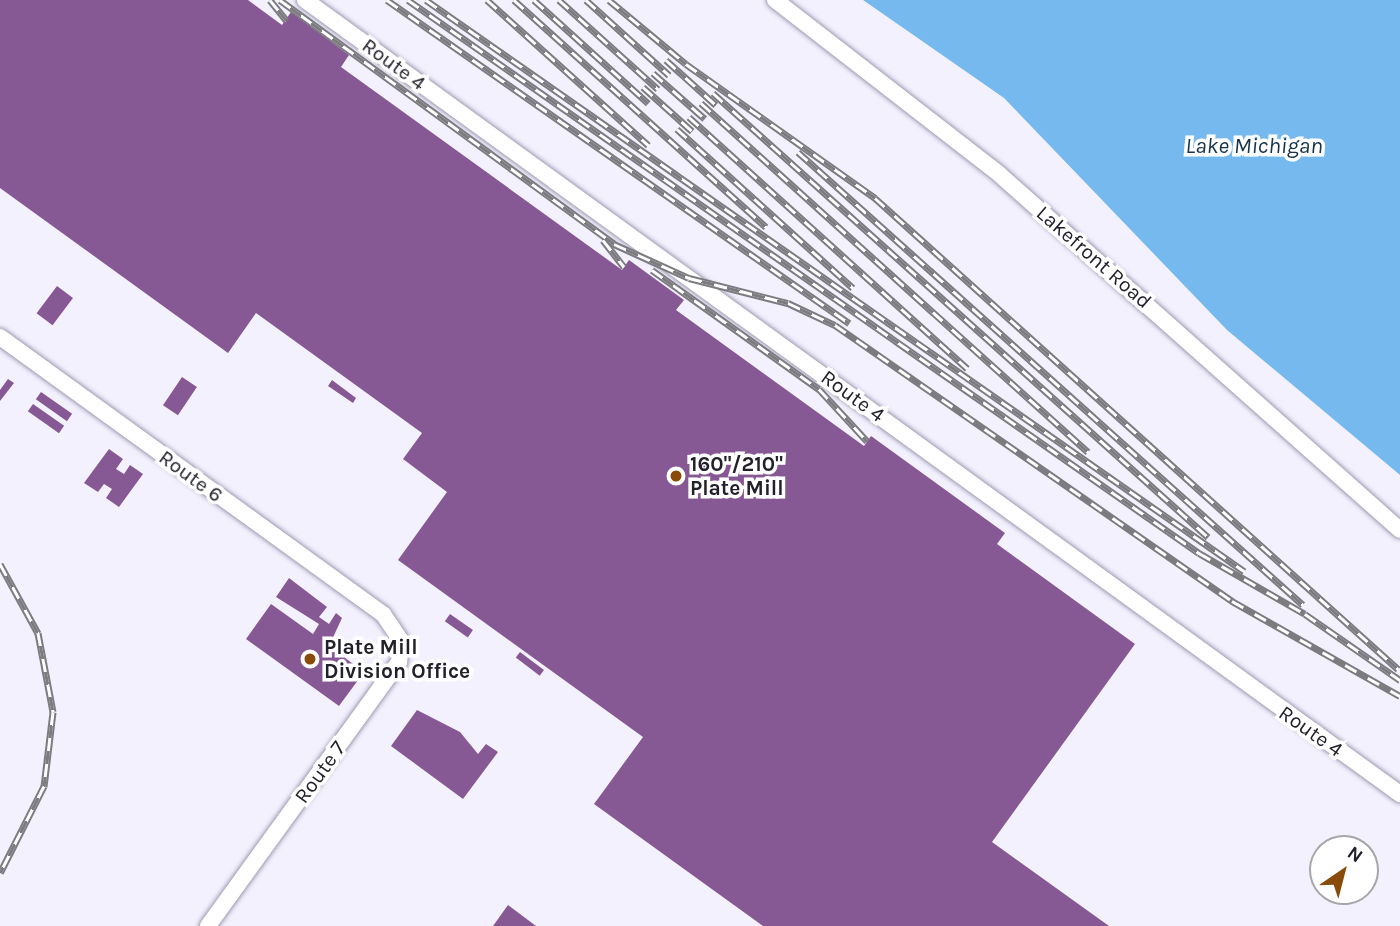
<!DOCTYPE html>
<style>
body{margin:0}
#map{position:relative;width:1400px;height:926px;overflow:hidden;background:#fbfbfb;font-family:Karla,sans-serif}
div>[style]{position:absolute}
.built>*{inset:0;background:#f3f1fe}
.water>*{inset:0;background:#75b9ef}
.building>*{inset:0;background:#875994;transform-origin:0 0}
.roads{filter:drop-shadow(0 0 2px #9e9ab2) drop-shadow(0 0 2px #9e9ab2)}
.street>*{height:16px;margin:-8px;padding:0 8px;transform-origin:8px;border-radius:8px;background:#fff}
.rail>*{height:7px;margin-top:-3.5px;transform-origin:0;background:repeating-linear-gradient(90deg,#fff 0 13px,#7c7b80 0 26px);box-sizing:border-box;border-block:2px solid #7c7b80}
.dots>*{width:19px;height:19px;translate:-50% -50%;box-sizing:border-box;border:4px solid #fff;border-radius:50%}
span{translate:-50% -50%;white-space:nowrap;text-align:center;line-height:1.15;-webkit-text-stroke:7px #fff;paint-order:stroke}
.street-label{font-size:21px;color:#22202a}
.poi-label{font-size:21px;color:#22202a;font-weight:700}
.left{translate:0 -50%;text-align:left}
.water-label{font-size:23px;color:#16344a;font-style:italic}
.north{position:absolute;left:1309px;top:835px;width:70px;height:70px;box-sizing:border-box;background:#fff;border:2px solid #a7a6aa;border-radius:50%;rotate:35deg;font-size:19px;font-weight:700;line-height:28px;text-align:center;color:#22202a}
.north::after{content:'';display:block;margin:auto;width:24px;height:32px;background:#884b0a;clip-path:polygon(50% 0,100% 100%,50% 72%,0 100%)}
</style>
<div id="map">
<div class="built">
<div style="clip-path:polygon(evenodd,0 0,863px 0,1004px 98px,1227px 330px,1400px 475px,1400px 926px,0 926px,0 0,1323px 849px,1365px 849px,1365px 891px,1323px 891px,1323px 849px)"></div>
</div>
<div class="water">
<div style="clip-path:polygon(863px 0,1400px 0,1400px 475px,1227px 330px,1004px 98px)"></div>
</div>
<div class="building">
<div style="clip-path:polygon(0 0,248px 0,282px 25px,291px 12px,349px 55px,341px 67px,622px 270px,629px 260px,684px 300px,676px 310px,864px 446px,871px 436px,1005px 533px,997px 544px,1135px 644px,992px 842px,1109px 926px,763px 926px,594px 804px,643px 737px,398px 560px,447px 492px,403px 459px,422px 433px,256px 313px,228px 353px,0 188px)"></div>
<div style="left:57px;top:286px;width:20px;height:34px;rotate:37deg"></div>
<div style="left:182px;top:377px;width:18px;height:34px;rotate:34deg"></div>
<div style="clip-path:polygon(8px 379px,14px 383px,0 401px,0 390px)"></div>
<div style="clip-path:polygon(332px 380px,356px 398px,353px 403px,328px 386px)"></div>
<div style="left:41px;top:392px;width:38px;height:9px;rotate:35deg"></div>
<div style="left:33px;top:404px;width:38px;height:9px;rotate:35deg"></div>
<div style="clip-path:polygon(109px 449px,123px 459px,116px 469px,124px 474px,130px 465px,143px 474px,119px 507px,106px 498px,112px 489px,104px 484px,98px 492px,84px 483px)"></div>
<div style="clip-path:polygon(289px 578px,327px 607px,319px 617px,329px 624px,336px 613px,342px 618px,329px 646px,364px 672px,339px 706px,246px 639px,271px 604px,313px 634px,319px 624px,276px 597px)"></div>
<div style="left:450px;top:614px;width:28px;height:9px;rotate:35deg"></div>
<div style="left:520px;top:652px;width:30px;height:7px;rotate:37deg"></div>
<div style="clip-path:polygon(417px 710px,460px 732px,478px 754px,486px 744px,498px 752px,463px 799px,391px 746px)"></div>
<div style="clip-path:polygon(508px 905px,536px 926px,493px 926px)"></div>
</div>
<div class="roads">
<div class="street">
<div style="left:305px;top:0;width:1353px;rotate:35.95deg"></div>
<div style="left:775px;top:0;width:284px;rotate:37.8deg"></div>
<div style="left:999px;top:174px;width:536px;rotate:41.6deg"></div>
<div style="left:0;top:337px;width:473px;rotate:35.9deg"></div>
<div style="left:383px;top:614px;width:32px;rotate:56deg"></div>
<div style="left:401px;top:641px;width:21px;rotate:95deg"></div>
<div style="left:399px;top:662px;width:326px;rotate:125.9deg"></div>
</div>
</div>
<div class="rail">
<div style="left:270px;top:0;width:26px;rotate:51deg"></div>
<div style="left:280px;top:0;width:414px;rotate:36.1deg"></div>
<div style="left:614px;top:244px;width:82px;rotate:24.4deg"></div>
<div style="left:689px;top:278px;width:102px;rotate:14.2deg"></div>
<div style="left:788px;top:303px;width:52px;rotate:25.1deg"></div>
<div style="left:835px;top:325px;width:484px;rotate:34.8deg"></div>
<div style="left:1232px;top:601px;width:193px;rotate:29.5deg"></div>
<div style="left:387px;top:0;width:564px;rotate:34.96deg"></div>
<div style="left:408px;top:0;width:965px;rotate:34.96deg"></div>
<div style="left:1199px;top:553px;width:122px;rotate:29.9deg"></div>
<div style="left:1305px;top:614px;width:116px;rotate:34.8deg"></div>
<div style="left:426px;top:0;width:998px;rotate:34.92deg"></div>
<div style="left:487px;top:0;width:217px;rotate:42deg"></div>
<div style="left:514px;top:0;width:339px;rotate:42deg"></div>
<div style="left:534px;top:0;width:154px;rotate:42.1deg"></div>
<div style="left:559px;top:0;width:133px;rotate:42deg"></div>
<div style="left:586px;top:0;width:112px;rotate:42.1deg"></div>
<div style="left:609px;top:0;width:100px;rotate:39.7deg"></div>
<div style="left:686px;top:64px;width:232px;rotate:35.3deg"></div>
<div style="left:875px;top:198px;width:704px;rotate:42.01deg"></div>
<div style="left:666px;top:60px;width:67px;rotate:42deg"></div>
<div style="left:653px;top:73px;width:69px;rotate:41.5deg"></div>
<div style="left:643px;top:87px;width:66px;rotate:41.9deg"></div>
<div style="left:713px;top:93px;width:665px;rotate:41.89deg"></div>
<div style="left:701px;top:103px;width:521px;rotate:42.04deg"></div>
<div style="left:689px;top:117px;width:375px;rotate:42.1deg"></div>
<div style="left:677px;top:129px;width:237px;rotate:42.1deg"></div>
<div style="left:798px;top:152px;width:678px;rotate:41.89deg"></div>
<div style="left:603px;top:240px;width:34px;rotate:52deg"></div>
<div style="left:652px;top:270px;width:205px;rotate:35.5deg"></div>
<div style="left:819px;top:389px;width:71px;rotate:47.3deg"></div>
<div style="left:0;top:564px;width:79px;rotate:61.2deg"></div>
<div style="left:38px;top:633px;width:80px;rotate:79.2deg"></div>
<div style="left:53px;top:712px;width:75px;rotate:96.9deg"></div>
<div style="left:44px;top:786px;width:97px;rotate:116.8deg"></div>
</div>
<div class="dots">
<div style="left:676px;top:476px;background:#884b0a"></div>
<div style="left:310px;top:659px;background:#884b0a"></div>
</div>
<div class="street-label">
<span style="left:394px;top:64px;rotate:36deg">Route 4</span>
<span style="left:1094px;top:257px;rotate:41deg">Lakefront Road</span>
<span style="left:853px;top:396px;rotate:36deg">Route 4</span>
<span style="left:191px;top:476px;rotate:36deg">Route 6</span>
<span style="left:1311px;top:731px;rotate:35deg">Route 4</span>
<span style="left:320px;top:772px;rotate:-54deg">Route 7</span>
</div>
<div class="poi-label">
<span class="left" style="left:690px;top:476px">160"/210"<br>Plate Mill</span>
<span class="left" style="left:324px;top:659px">Plate Mill<br>Division Office</span>
</div>
<div class="water-label">
<span style="left:1254px;top:146px">Lake Michigan</span>
</div>
<div class="north">N</div>
</div>
